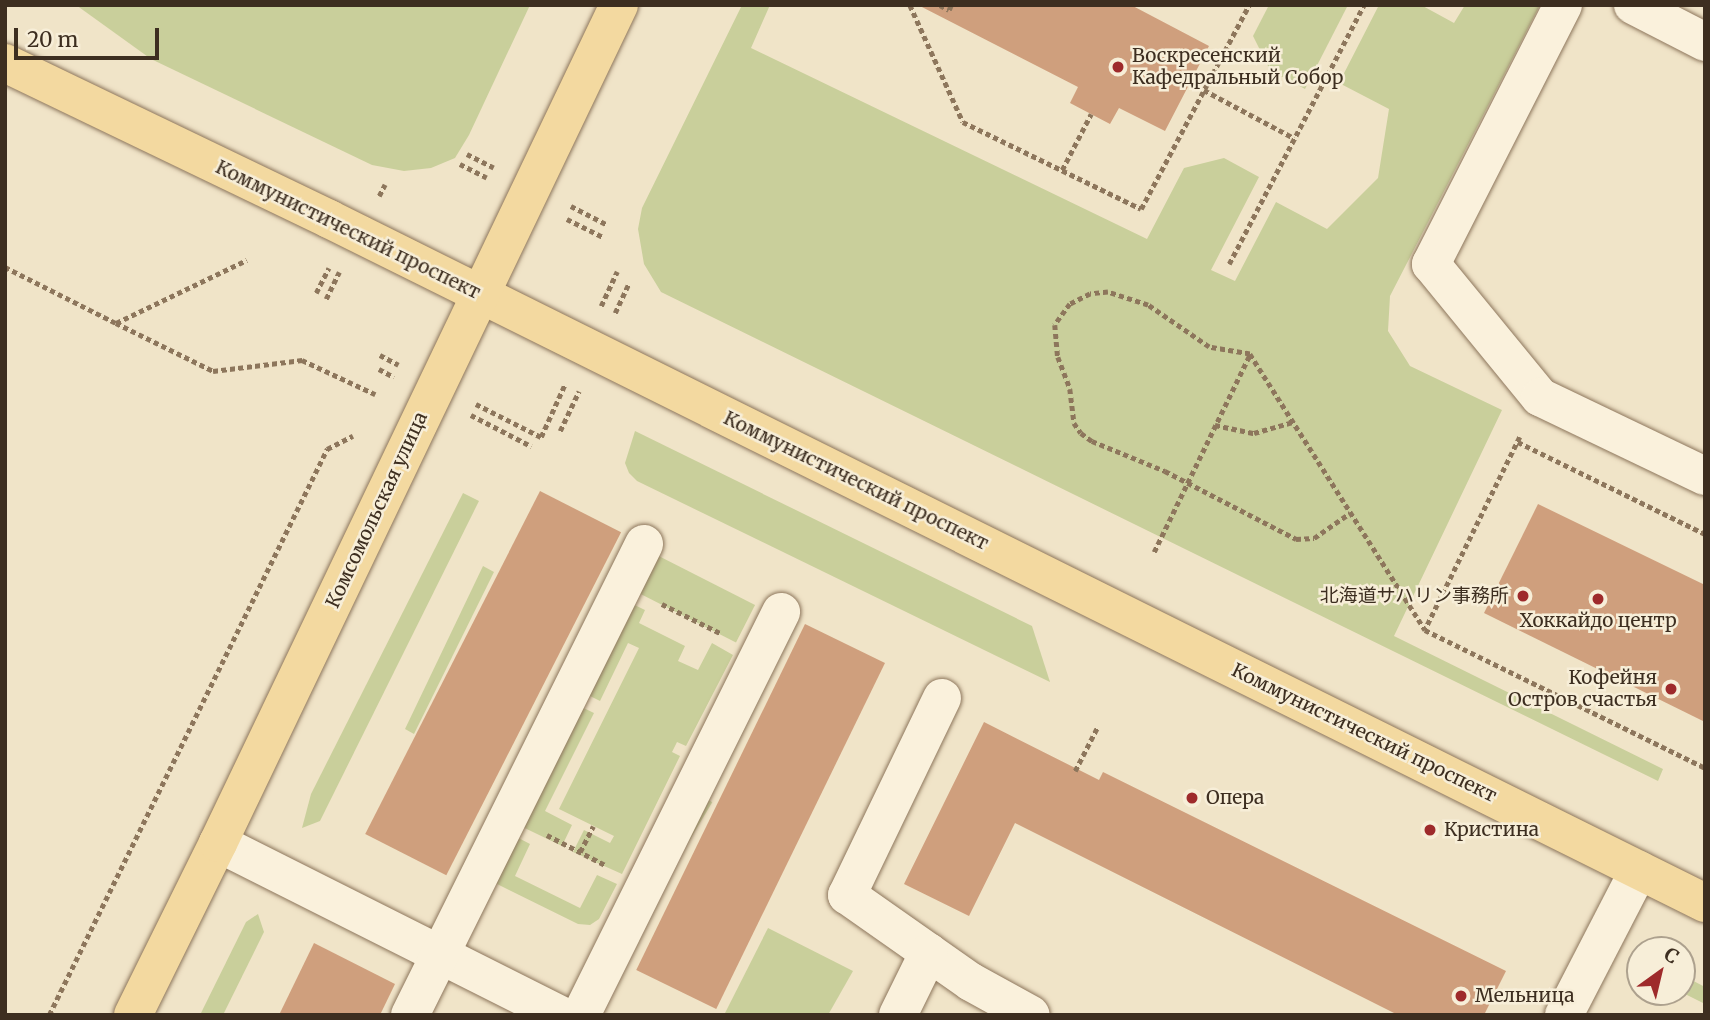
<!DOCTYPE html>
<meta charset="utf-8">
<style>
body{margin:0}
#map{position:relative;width:1710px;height:1020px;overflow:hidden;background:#f0e4c8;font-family:Merriweather,"Noto Sans SC","Noto Sans JP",serif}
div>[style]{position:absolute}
.green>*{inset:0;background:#c9cf9b;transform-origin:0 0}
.building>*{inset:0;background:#cf9f7d;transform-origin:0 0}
.path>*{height:4.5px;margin-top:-2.25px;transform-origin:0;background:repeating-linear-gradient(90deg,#8d765c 0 5px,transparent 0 8.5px)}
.roads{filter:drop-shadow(0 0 2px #8d765c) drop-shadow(0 0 2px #8d765c)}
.minor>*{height:38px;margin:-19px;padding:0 19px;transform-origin:19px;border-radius:19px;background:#faf1dc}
.major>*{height:38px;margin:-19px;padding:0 19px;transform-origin:19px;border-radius:19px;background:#f3d9a0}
.dots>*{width:19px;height:19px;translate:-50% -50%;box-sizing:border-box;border:4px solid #f7eed8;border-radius:50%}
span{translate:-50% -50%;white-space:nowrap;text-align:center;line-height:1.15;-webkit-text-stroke:5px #f7eed8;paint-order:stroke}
.poi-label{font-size:19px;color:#3d2e20}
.left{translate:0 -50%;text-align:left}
.right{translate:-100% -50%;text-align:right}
.street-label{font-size:19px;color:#3d2e20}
.frame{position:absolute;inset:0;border:7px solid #3d2e20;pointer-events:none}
.north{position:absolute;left:1626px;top:936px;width:70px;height:70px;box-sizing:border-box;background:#f7eed8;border:2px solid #ada18e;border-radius:50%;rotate:34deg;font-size:19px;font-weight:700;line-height:28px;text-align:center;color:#3d2e20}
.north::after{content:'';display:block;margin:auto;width:24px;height:32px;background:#9e2a2b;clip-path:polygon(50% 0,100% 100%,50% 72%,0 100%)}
.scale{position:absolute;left:14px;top:28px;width:145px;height:32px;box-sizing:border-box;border:4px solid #3d2e20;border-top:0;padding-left:9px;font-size:21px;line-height:24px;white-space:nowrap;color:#3d2e20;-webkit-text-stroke:5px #f7eed8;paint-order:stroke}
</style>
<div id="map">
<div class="green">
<div style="clip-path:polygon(76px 5px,530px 5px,469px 135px,455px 158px,431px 168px,404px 171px,372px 165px,151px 59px)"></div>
<div style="clip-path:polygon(742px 5px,770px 5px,751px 48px,1147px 239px,1184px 168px,1224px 158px,1259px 177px,1211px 270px,1235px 281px,1276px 202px,1327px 229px,1378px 178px,1389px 109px,1339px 83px,1379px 5px,1421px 5px,1454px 23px,1465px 5px,1540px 5px,1390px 296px,1388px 331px,1410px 366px,1502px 410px,1394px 636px,1663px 769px,1658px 781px,661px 292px,644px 264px,638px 229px,642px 208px)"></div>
<div style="clip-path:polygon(1269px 5px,1348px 5px,1305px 89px,1270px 70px,1253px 36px)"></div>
<div style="clip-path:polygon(635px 431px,1032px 626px,1050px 682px,637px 481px,629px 473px,625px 463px)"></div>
<div style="clip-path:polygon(463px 493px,479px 501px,320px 821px,302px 828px,311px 794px)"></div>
<div style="left:641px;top:547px;width:128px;height:42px;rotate:27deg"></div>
<div style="clip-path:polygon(483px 566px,494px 572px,414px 734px,405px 729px)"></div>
<div style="clip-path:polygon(618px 597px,645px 610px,639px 623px,685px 646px,678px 661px,698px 670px,712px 643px,733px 655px,686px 746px,677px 742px,672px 752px,680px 756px,622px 874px,573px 852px,584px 830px,610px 843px,614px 836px,559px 809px,639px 648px,628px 643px,600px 701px,574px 688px)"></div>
<div style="clip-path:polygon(567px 700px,594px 713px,545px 811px,572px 825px,562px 846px,508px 820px)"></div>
<div style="left:702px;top:796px;width:12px;height:115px;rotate:31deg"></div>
<div style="clip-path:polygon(501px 829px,530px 844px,515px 876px,580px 908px,597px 875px,617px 884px,599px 919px,590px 925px,578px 924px,491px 881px)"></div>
<div style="clip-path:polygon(258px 914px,264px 932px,223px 1015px,200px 1015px,246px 922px)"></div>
<div style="clip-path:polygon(768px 928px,853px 971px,828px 1015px,724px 1015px)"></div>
<div style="clip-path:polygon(1682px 975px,1705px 987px,1705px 1004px,1681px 992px)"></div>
</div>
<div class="building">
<div style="clip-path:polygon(918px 5px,1131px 5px,1209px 46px,1165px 131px,1119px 108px,1110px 124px,1070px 103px,1078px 87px)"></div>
<div style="left:540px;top:491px;width:91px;height:385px;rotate:27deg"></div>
<div style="clip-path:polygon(1538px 504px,1705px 585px,1705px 722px,1484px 613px)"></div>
<div style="left:805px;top:624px;width:89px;height:385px;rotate:26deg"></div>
<div style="clip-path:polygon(984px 722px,1099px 780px,1103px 772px,1506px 971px,1484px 1015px,1398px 1015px,1015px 823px,969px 916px,904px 884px)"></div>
<div style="clip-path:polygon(314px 943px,395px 984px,380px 1015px,279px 1015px)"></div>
</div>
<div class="path">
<div style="left:910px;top:5px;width:128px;rotate:65.6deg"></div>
<div style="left:963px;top:122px;width:198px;rotate:26deg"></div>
<div style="left:1141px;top:209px;width:231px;rotate:-62.1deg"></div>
<div style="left:940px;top:5px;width:10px;rotate:29deg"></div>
<div style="left:949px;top:10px;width:5px;rotate:-68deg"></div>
<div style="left:1204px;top:90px;width:102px;rotate:28.1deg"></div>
<div style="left:467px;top:154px;width:30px;rotate:27deg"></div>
<div style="left:460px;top:164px;width:30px;rotate:27deg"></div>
<div style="left:1062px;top:170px;width:63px;rotate:-62.6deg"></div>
<div style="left:379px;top:196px;width:13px;rotate:-63deg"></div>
<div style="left:571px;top:206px;width:42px;rotate:27.2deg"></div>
<div style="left:567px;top:219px;width:42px;rotate:26.6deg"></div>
<div style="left:1229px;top:264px;width:292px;rotate:-62.5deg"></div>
<div style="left:5px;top:267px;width:124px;rotate:26.8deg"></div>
<div style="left:116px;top:323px;width:145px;rotate:-25.7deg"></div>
<div style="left:316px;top:293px;width:28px;rotate:-63deg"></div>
<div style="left:326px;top:299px;width:30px;rotate:-64deg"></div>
<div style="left:601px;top:306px;width:38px;rotate:-65deg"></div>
<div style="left:615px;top:313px;width:31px;rotate:-65deg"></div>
<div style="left:116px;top:323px;width:108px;rotate:26.3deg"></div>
<div style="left:213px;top:371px;width:90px;rotate:-7deg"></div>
<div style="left:302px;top:360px;width:81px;rotate:25deg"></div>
<div style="left:1250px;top:354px;width:42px;rotate:-170.3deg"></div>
<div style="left:1209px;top:347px;width:74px;rotate:-145.5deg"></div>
<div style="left:1148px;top:305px;width:42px;rotate:-162deg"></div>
<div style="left:1108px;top:292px;width:18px;rotate:174deg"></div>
<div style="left:1090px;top:294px;width:22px;rotate:153deg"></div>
<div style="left:1070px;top:304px;width:26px;rotate:126deg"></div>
<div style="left:1055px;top:325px;width:32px;rotate:85deg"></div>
<div style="left:1058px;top:357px;width:34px;rotate:69deg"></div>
<div style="left:1070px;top:389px;width:34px;rotate:83deg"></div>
<div style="left:1074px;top:423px;width:12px;rotate:55deg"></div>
<div style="left:1081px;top:433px;width:14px;rotate:36deg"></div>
<div style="left:1092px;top:441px;width:79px;rotate:22.3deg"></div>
<div style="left:1165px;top:471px;width:148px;rotate:27.4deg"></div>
<div style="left:1296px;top:539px;width:18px;rotate:-3deg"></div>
<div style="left:1314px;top:538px;width:44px;rotate:-34.8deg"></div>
<div style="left:380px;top:355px;width:21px;rotate:28deg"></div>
<div style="left:379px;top:369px;width:17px;rotate:28deg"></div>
<div style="left:476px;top:404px;width:73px;rotate:26.9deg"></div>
<div style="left:541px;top:437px;width:58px;rotate:-65.6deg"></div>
<div style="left:471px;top:415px;width:68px;rotate:27.3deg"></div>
<div style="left:1215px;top:425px;width:40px;rotate:12deg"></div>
<div style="left:1254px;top:433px;width:41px;rotate:-15.8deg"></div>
<div style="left:560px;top:431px;width:44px;rotate:-64.6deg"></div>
<div style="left:1520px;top:437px;width:215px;rotate:116.2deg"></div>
<div style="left:1425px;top:630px;width:312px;rotate:26.2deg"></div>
<div style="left:1518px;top:442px;width:208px;rotate:26.2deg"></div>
<div style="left:1154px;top:552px;width:220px;rotate:-64.1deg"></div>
<div style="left:1250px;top:354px;width:327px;rotate:57.6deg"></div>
<div style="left:662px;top:604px;width:65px;rotate:26.6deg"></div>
<div style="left:1075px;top:771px;width:48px;rotate:-62.9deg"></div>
<div style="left:547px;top:835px;width:65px;rotate:27.3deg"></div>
<div style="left:580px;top:852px;width:29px;rotate:-63deg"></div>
<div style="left:49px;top:1015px;width:631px;rotate:-63.84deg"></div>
<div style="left:327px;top:449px;width:29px;rotate:-27deg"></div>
</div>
<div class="roads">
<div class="minor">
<div style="left:1563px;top:5px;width:291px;rotate:117deg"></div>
<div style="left:1431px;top:264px;width:172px;rotate:50.7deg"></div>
<div style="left:1540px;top:397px;width:183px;rotate:25.6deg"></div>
<div style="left:1633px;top:5px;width:81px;rotate:27.2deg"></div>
<div style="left:942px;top:698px;width:219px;rotate:115.7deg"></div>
<div style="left:847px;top:895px;width:151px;rotate:35.1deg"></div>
<div style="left:971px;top:982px;width:68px;rotate:28.8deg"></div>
<div style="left:218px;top:843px;width:383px;rotate:26.7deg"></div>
<div style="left:410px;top:1015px;width:526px;rotate:-63.58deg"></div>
<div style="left:581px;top:1015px;width:450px;rotate:-63.6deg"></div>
<div style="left:898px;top:1015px;width:70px;rotate:-63.8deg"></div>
<div style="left:1564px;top:1015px;width:163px;rotate:-62.7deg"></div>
</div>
<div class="major">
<div style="left:5px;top:63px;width:360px;rotate:25.7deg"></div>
<div style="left:329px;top:219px;width:1537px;rotate:26.43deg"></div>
<div style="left:133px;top:1015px;width:192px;rotate:-63.7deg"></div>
<div style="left:218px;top:843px;width:929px;rotate:-64.43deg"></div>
</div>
</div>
<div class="dots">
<div style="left:1118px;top:67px;background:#9e2a2b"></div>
<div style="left:1523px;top:596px;background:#9e2a2b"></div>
<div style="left:1598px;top:599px;background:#9e2a2b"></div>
<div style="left:1671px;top:689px;background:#9e2a2b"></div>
<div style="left:1192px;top:798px;background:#9e2a2b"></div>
<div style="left:1430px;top:830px;background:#9e2a2b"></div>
<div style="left:1461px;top:996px;background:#9e2a2b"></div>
</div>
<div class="poi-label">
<span class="left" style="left:1132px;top:67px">Воскресенский<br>Кафедральный Собор</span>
<span class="right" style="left:1509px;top:596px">北海道サハリン事務所</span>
<span style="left:1598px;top:621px">Хоккайдо центр</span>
<span class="right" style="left:1657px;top:689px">Кофейня<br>Остров счастья</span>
<span class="left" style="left:1206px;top:798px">Опера</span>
<span class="left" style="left:1444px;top:830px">Кристина</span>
<span class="left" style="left:1475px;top:996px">Мельница</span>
</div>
<div class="street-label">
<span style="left:348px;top:230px;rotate:26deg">Коммунистический проспект</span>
<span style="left:856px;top:481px;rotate:26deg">Коммунистический проспект</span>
<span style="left:377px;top:510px;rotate:-65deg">Комсомольская улица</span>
<span style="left:1364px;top:733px;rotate:26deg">Коммунистический проспект</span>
</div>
<div class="frame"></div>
<div class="north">С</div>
<div class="scale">20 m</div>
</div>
